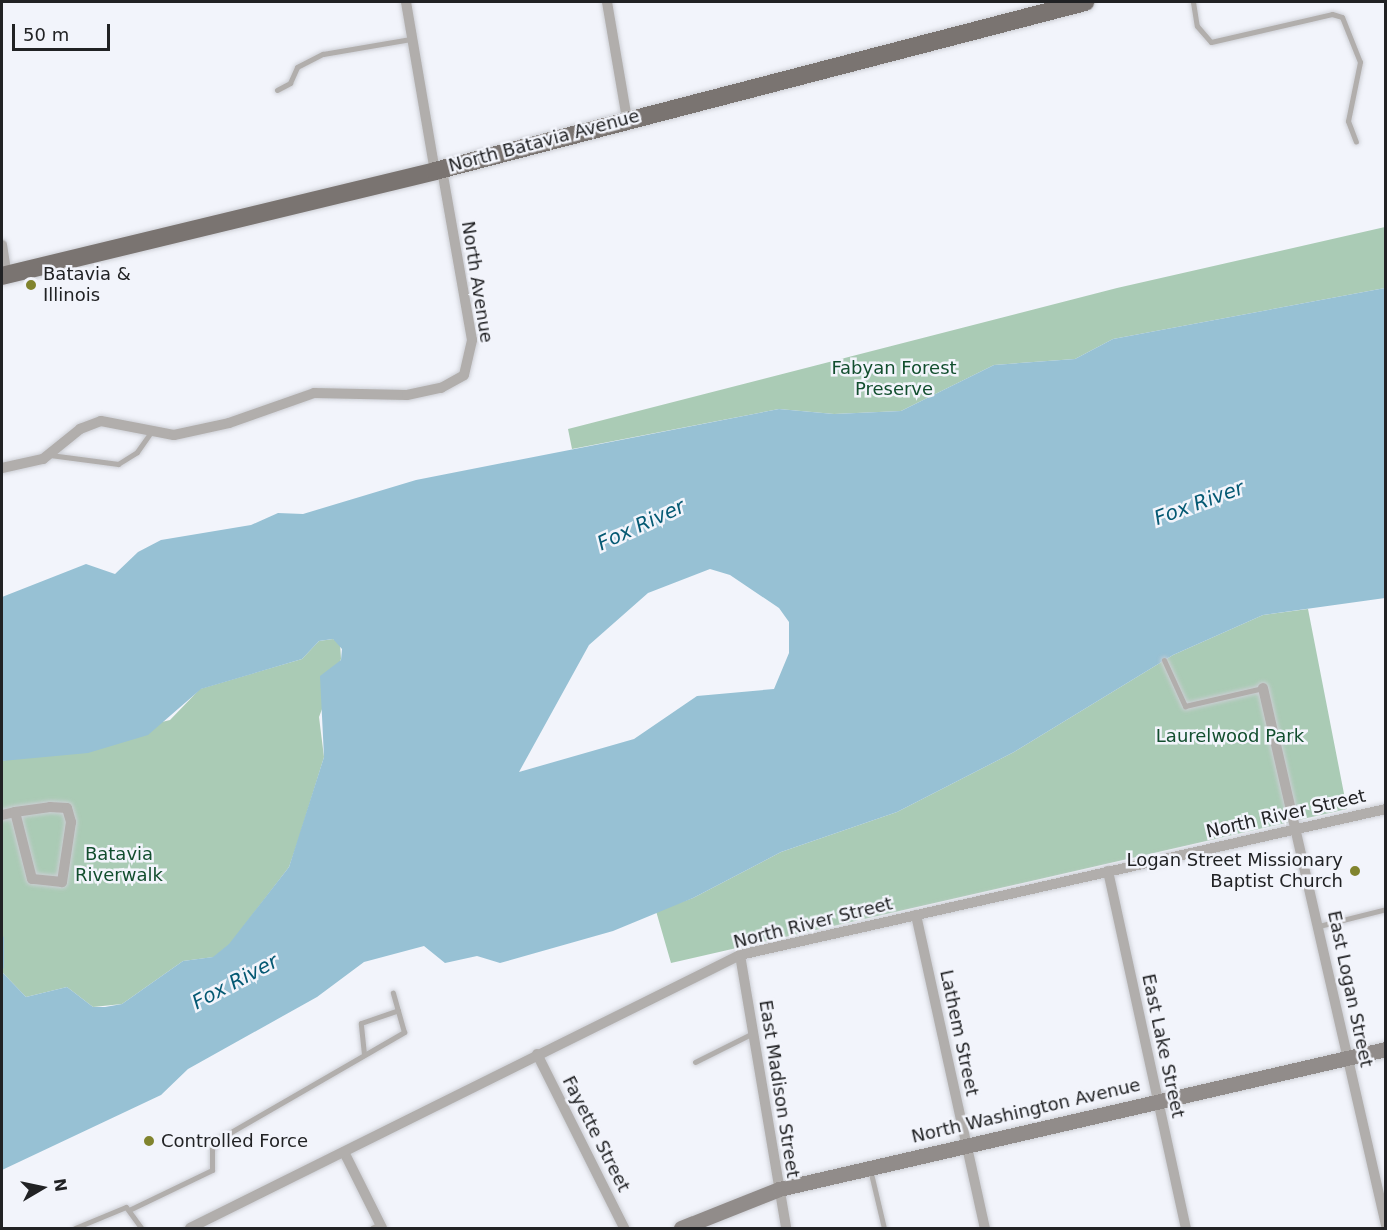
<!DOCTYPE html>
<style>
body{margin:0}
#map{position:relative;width:1387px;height:1230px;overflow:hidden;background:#f2f4fb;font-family:"DejaVu Sans",sans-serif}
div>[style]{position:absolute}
.green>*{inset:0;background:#aacbb5}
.water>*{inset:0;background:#97c1d4}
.stream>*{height:4px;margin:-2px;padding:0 2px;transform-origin:2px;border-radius:2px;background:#97c1d4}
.roads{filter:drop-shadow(0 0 2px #ccced4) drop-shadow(0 0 2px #ccced4)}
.service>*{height:5px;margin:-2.5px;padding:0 2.5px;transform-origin:2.5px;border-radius:2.5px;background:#b1aeac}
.minor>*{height:10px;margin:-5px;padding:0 5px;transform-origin:5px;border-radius:5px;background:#b1aeac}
.secondary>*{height:15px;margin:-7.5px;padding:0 7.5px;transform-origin:7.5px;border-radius:7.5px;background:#918c8a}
.primary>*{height:18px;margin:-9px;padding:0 9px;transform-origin:9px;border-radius:9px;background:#7a7471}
.dots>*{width:16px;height:16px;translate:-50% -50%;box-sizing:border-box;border:3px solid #f2f4fb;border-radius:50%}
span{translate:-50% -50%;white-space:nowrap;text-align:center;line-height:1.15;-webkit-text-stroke:5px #f2f4fb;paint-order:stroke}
.street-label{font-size:18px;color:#212224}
.poi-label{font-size:18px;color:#212224}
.left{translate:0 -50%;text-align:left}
.right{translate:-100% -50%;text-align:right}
.park-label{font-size:18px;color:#124e2e}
.water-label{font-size:20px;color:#055973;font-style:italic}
.frame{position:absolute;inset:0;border:3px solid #212224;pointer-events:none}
.north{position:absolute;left:12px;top:1158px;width:60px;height:60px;-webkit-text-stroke:4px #f2f4fb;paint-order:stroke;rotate:81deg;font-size:16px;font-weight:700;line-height:24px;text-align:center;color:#212224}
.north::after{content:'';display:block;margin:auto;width:21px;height:27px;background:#212224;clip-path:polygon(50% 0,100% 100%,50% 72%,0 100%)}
.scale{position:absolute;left:12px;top:24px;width:98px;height:27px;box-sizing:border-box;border:3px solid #212224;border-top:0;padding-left:8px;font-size:18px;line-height:21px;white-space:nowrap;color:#212224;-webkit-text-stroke:4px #f2f4fb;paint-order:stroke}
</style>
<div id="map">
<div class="green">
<div style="clip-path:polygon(1385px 227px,1385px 288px,1113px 339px,1075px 359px,994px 365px,901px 411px,834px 414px,779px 409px,572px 449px,568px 429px,1117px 288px)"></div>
<div style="clip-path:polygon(1308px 609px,1347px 809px,671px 963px,656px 911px,693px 898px,781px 852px,897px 812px,1014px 752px,1173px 655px,1263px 615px)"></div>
<div style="clip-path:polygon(333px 639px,340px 643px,341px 659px,319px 717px,324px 757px,298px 841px,289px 867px,230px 944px,214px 957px,183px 961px,122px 1004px,93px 1007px,67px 987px,26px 997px,2px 972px,2px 761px,170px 720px,200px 689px,302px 659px,319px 641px)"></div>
</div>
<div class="water">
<div style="clip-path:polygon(evenodd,1385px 288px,1385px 598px,1263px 615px,1173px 655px,1014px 752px,897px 812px,781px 852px,693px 898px,613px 931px,500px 963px,477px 956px,445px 963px,424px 946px,364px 962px,317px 997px,188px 1069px,161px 1095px,2px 1170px,2px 972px,26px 997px,67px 987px,93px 1007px,105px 1007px,122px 1004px,183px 961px,213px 957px,229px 944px,289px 867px,324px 757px,320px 676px,341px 660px,342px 649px,333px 639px,319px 641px,302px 659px,201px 689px,148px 735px,88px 753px,2px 761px,2px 597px,86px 564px,115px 574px,138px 552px,161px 540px,251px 525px,278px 513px,303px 514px,416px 480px,779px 409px,834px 414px,901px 411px,994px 365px,1075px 359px,1113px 339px,1385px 288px,710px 569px,730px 575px,779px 608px,789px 622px,789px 653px,774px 689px,697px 696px,634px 739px,519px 772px,589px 645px,648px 593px,710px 569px)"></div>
</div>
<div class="stream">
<div style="left:2px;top:938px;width:29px;rotate:90deg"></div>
</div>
<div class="roads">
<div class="service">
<div style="left:1193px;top:2px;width:24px;rotate:81deg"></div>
<div style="left:1197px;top:26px;width:21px;rotate:49deg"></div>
<div style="left:1211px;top:42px;width:124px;rotate:-13deg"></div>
<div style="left:1332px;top:14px;width:10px;rotate:17deg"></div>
<div style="left:1342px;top:17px;width:48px;rotate:68.2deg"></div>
<div style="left:1360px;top:62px;width:60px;rotate:101.5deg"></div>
<div style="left:1348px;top:121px;width:22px;rotate:69deg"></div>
<div style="left:277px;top:90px;width:15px;rotate:-28deg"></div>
<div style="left:290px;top:83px;width:17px;rotate:-66deg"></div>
<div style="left:297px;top:67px;width:29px;rotate:-27deg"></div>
<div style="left:323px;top:54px;width:89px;rotate:-9.7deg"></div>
<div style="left:50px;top:455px;width:69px;rotate:7.5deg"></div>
<div style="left:118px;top:464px;width:22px;rotate:-32deg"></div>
<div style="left:137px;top:452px;width:24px;rotate:-55deg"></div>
<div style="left:1164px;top:660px;width:51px;rotate:65.5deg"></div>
<div style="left:1185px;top:706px;width:80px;rotate:-13deg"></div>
<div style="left:1319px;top:926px;width:69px;rotate:-14.2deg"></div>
<div style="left:364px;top:1054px;width:31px;rotate:-96deg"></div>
<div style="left:361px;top:1023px;width:39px;rotate:-19deg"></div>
<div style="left:695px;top:1062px;width:65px;rotate:-26.6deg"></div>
<div style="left:870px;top:1169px;width:61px;rotate:76.7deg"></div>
<div style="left:131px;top:1209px;width:90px;rotate:-25.7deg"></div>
<div style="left:212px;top:1170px;width:21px;rotate:-90deg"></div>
<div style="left:212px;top:1149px;width:12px;rotate:-55deg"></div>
<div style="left:219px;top:1139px;width:214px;rotate:-30deg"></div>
<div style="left:404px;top:1032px;width:41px;rotate:-105.8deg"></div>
<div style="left:75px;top:1228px;width:55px;rotate:-22.4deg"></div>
<div style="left:126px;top:1207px;width:26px;rotate:54deg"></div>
<div style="left:372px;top:1228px;width:9px;rotate:-27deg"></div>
</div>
<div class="minor">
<div style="left:406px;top:2px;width:171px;rotate:80.3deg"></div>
<div style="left:607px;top:2px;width:119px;rotate:80.3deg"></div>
<div style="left:2px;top:245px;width:30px;rotate:81deg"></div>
<div style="left:2px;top:468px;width:42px;rotate:-12.4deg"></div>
<div style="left:43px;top:459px;width:48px;rotate:-39deg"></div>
<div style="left:80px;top:429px;width:22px;rotate:-21deg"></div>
<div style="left:101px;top:421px;width:74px;rotate:10.9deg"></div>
<div style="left:174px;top:435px;width:56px;rotate:-12.3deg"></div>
<div style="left:229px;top:423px;width:90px;rotate:-19.4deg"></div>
<div style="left:314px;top:393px;width:93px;rotate:1.2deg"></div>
<div style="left:407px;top:395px;width:35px;rotate:-12deg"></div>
<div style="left:441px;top:388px;width:26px;rotate:-29deg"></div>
<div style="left:464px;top:375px;width:36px;rotate:-77deg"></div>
<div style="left:472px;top:340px;width:174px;rotate:-100deg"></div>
<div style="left:1263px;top:688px;width:551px;rotate:77.1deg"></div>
<div style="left:2px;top:815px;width:13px;rotate:-13deg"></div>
<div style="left:15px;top:812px;width:35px;rotate:-8deg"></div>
<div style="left:50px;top:807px;width:17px;rotate:3deg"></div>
<div style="left:67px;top:808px;width:15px;rotate:74deg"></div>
<div style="left:71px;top:822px;width:61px;rotate:98.5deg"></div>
<div style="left:62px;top:882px;width:30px;rotate:-174deg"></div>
<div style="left:32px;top:879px;width:69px;rotate:-104.2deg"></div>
<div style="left:1108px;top:871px;width:365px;rotate:77.7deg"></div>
<div style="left:916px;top:915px;width:321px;rotate:77.6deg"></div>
<div style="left:740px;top:955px;width:277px;rotate:80.4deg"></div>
<div style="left:537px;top:1054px;width:195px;rotate:63.4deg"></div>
<div style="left:344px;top:1152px;width:85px;rotate:63.4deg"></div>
<div style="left:190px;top:1228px;width:614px;rotate:-26.4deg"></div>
<div style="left:740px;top:955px;width:662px;rotate:-12.74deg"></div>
</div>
<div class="secondary">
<div style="left:681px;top:1228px;width:105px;rotate:-21.7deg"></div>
<div style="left:779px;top:1189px;width:623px;rotate:-12.99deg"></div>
</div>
<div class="primary">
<div style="left:2px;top:276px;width:446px;rotate:-13.6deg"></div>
<div style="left:435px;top:171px;width:672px;rotate:-14.57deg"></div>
</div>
</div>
<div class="dots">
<div style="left:31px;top:285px;background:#81842e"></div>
<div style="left:1355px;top:871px;background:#81842e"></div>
<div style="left:149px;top:1141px;background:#81842e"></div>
</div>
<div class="street-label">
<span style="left:544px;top:141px;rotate:-15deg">North Batavia Avenue</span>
<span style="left:477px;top:282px;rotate:81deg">North Avenue</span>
<span style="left:1286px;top:814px;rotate:-13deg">North River Street</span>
<span style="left:813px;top:923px;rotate:-14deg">North River Street</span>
<span style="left:1350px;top:989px;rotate:78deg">East Logan Street</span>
<span style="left:959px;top:1033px;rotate:78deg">Lathem Street</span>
<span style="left:1163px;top:1046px;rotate:78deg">East Lake Street</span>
<span style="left:779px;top:1089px;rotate:81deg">East Madison Street</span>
<span style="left:1026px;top:1111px;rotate:-13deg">North Washington Avenue</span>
<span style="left:596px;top:1134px;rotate:63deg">Fayette Street</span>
</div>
<div class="poi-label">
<span class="left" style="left:43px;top:285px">Batavia &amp;<br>Illinois</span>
<span class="right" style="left:1343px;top:871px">Logan Street Missionary<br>Baptist Church</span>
<span class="left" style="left:161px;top:1141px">Controlled Force</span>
</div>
<div class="park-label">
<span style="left:894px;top:379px">Fabyan Forest<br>Preserve</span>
<span style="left:1230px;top:736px">Laurelwood Park</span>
<span style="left:119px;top:865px">Batavia<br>Riverwalk</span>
</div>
<div class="water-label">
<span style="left:1199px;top:503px;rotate:-20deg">Fox River</span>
<span style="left:641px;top:525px;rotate:-25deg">Fox River</span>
<span style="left:235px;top:982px;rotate:-28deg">Fox River</span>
</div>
<div class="frame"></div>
<div class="north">N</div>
<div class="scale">50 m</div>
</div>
